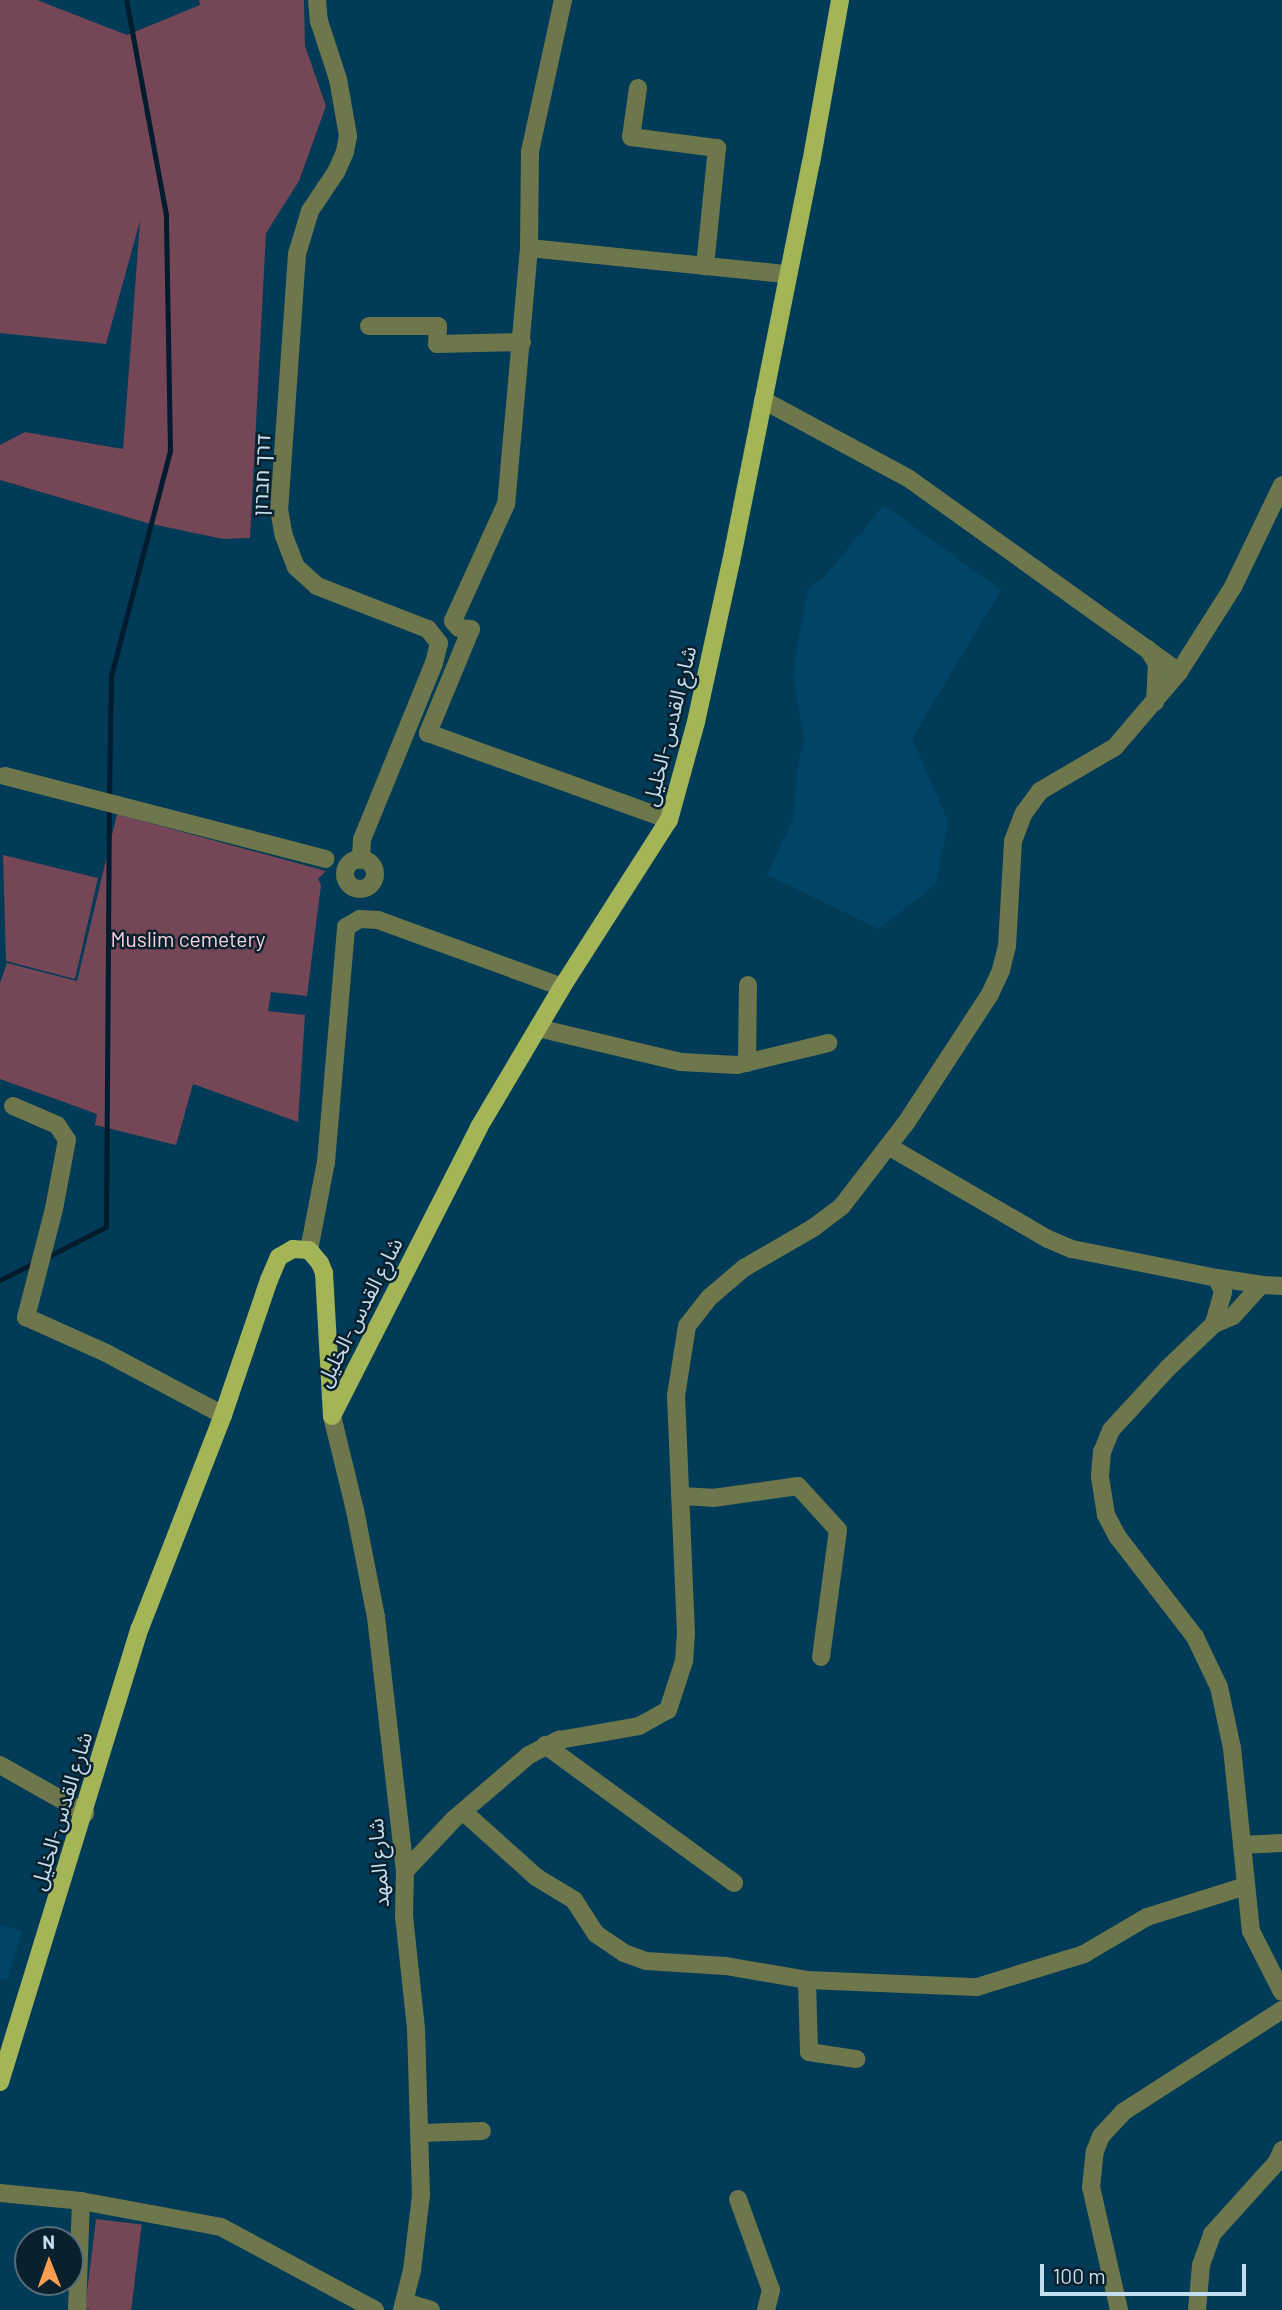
<!DOCTYPE html>
<meta charset="utf-8">
<style>
body{margin:0}
#map{position:relative;width:1282px;height:2310px;overflow:hidden;background:#023b57;font-family:Barlow,"Noto Sans Arabic",Heebo,sans-serif}
div>[style]{position:absolute}
.built>*{inset:0;background:#004566}
.green>*{inset:0;background:#744656;transform-origin:0 0}
.stream>*{height:4.5px;margin:-2.25px;padding:0 2.25px;transform-origin:2.25px;border-radius:2.25px;background:#001c2e}
.minor>*{height:18px;margin:-9px;padding:0 9px;transform-origin:9px;border-radius:9px;background:#6e774b}
.minor>.ring{margin:-9px;padding:0;box-sizing:content-box;background:none;border:18px solid #6e774b;border-radius:50%}
.major>*{height:18px;margin:-9px;padding:0 9px;transform-origin:9px;border-radius:9px;background:#a4b557}
span{translate:-50% -50%;white-space:nowrap;text-align:center;line-height:1.15;-webkit-text-stroke:5px #0b202d;paint-order:stroke}
.street-label{font-size:21px;color:#c4deef}
.park-label{font-size:21px;color:#f9d2de}
.north{position:absolute;left:14px;top:2226px;width:70px;height:70px;box-sizing:border-box;background:#0b202d;border:2px solid #556c7b;border-radius:50%;rotate:359deg;font-size:19px;font-weight:700;line-height:28px;text-align:center;color:#c4deef}
.north::after{content:'';display:block;margin:auto;width:24px;height:32px;background:#fb9e51;clip-path:polygon(50% 0,100% 100%,50% 72%,0 100%)}
.scale{position:absolute;left:1040px;top:2264px;width:206px;height:32px;box-sizing:border-box;border:4px solid #c4deef;border-top:0;padding-left:9px;font-size:21px;line-height:24px;white-space:nowrap;color:#c4deef;-webkit-text-stroke:5px #0b202d;paint-order:stroke}
</style>
<div id="map">
<div class="built">
<div style="clip-path:polygon(884px 505px,1001px 590px,912px 738px,948px 821px,936px 884px,879px 929px,767px 875px,793px 819px,798px 766px,804px 738px,793px 673px,807px 591px,827px 574px)"></div>
<div style="clip-path:polygon(0 1925px,22px 1931px,7px 1980px,0 1978px)"></div>
</div>
<div class="green">
<div style="clip-path:polygon(0 0,37px 0,127px 35px,200px 5px,199px 0,304px 0,305px 46px,326px 106px,299px 181px,266px 233px,250px 538px,223px 539px,147px 523px,0 480px,0 445px,25px 432px,123px 449px,140px 221px,106px 344px,0 333px)"></div>
<div style="clip-path:polygon(117px 814px,326px 871px,318px 879px,321px 885px,307px 996px,271px 992px,268px 1011px,305px 1015px,298px 1122px,193px 1084px,176px 1145px,95px 1125px,97px 1114px,0 1079px,0 983px,7px 963px,77px 981px)"></div>
<div style="clip-path:polygon(3px 855px,98px 878px,75px 979px,6px 961px)"></div>
<div style="left:96px;top:2219px;width:46px;height:91px;rotate:7deg"></div>
</div>
<div class="stream">
<div style="left:109px;top:800px;width:124px;rotate:-89.1deg"></div>
<div style="left:111px;top:676px;width:233px;rotate:-75.3deg"></div>
<div style="left:170px;top:451px;width:236px;rotate:-91deg"></div>
<div style="left:166px;top:215px;width:219px;rotate:-100.5deg"></div>
<div style="left:47px;top:1257px;width:66px;rotate:-27deg"></div>
<div style="left:106px;top:1227px;width:419px;rotate:-89.6deg"></div>
<div style="left:0;top:1280px;width:40px;rotate:-26.6deg"></div>
</div>
<div class="minor">
<div style="left:317px;top:0;width:21px;rotate:85deg"></div>
<div style="left:319px;top:21px;width:61px;rotate:71.9deg"></div>
<div style="left:338px;top:79px;width:58px;rotate:80deg"></div>
<div style="left:348px;top:136px;width:16px;rotate:101deg"></div>
<div style="left:345px;top:152px;width:22px;rotate:114deg"></div>
<div style="left:336px;top:172px;width:47px;rotate:123.7deg"></div>
<div style="left:310px;top:211px;width:45px;rotate:106.8deg"></div>
<div style="left:297px;top:254px;width:256px;rotate:94deg"></div>
<div style="left:279px;top:509px;width:27px;rotate:80deg"></div>
<div style="left:284px;top:536px;width:33px;rotate:69deg"></div>
<div style="left:296px;top:567px;width:28px;rotate:42deg"></div>
<div style="left:317px;top:586px;width:119px;rotate:21.2deg"></div>
<div style="left:428px;top:629px;width:18px;rotate:52deg"></div>
<div style="left:439px;top:643px;width:21px;rotate:104deg"></div>
<div style="left:434px;top:663px;width:190px;rotate:112.2deg"></div>
<div style="left:362px;top:839px;width:21px;rotate:93deg"></div>
<div style="left:563px;top:0;width:155px;rotate:102.3deg"></div>
<div style="left:530px;top:151px;width:97px;rotate:90.6deg"></div>
<div style="left:529px;top:248px;width:257px;rotate:95.1deg"></div>
<div style="left:506px;top:504px;width:128px;rotate:114.4deg"></div>
<div style="left:453px;top:621px;width:9px;rotate:49deg"></div>
<div style="left:459px;top:628px;width:12px;rotate:5deg"></div>
<div style="left:471px;top:629px;width:113px;rotate:112.5deg"></div>
<div style="left:428px;top:733px;width:256px;rotate:19.8deg"></div>
<div style="left:638px;top:88px;width:49px;rotate:98.1deg"></div>
<div style="left:631px;top:137px;width:87px;rotate:7.3deg"></div>
<div style="left:717px;top:148px;width:119px;rotate:95.8deg"></div>
<div style="left:529px;top:248px;width:259px;rotate:5.8deg"></div>
<div style="left:369px;top:326px;width:69px"></div>
<div style="left:438px;top:326px;width:18px;rotate:93deg"></div>
<div style="left:437px;top:344px;width:85px;rotate:-1.3deg"></div>
<div style="left:763px;top:400px;width:165px;rotate:28.3deg"></div>
<div style="left:908px;top:478px;width:333px;rotate:35.6deg"></div>
<div style="left:1179px;top:672px;width:101px;rotate:-57.6deg"></div>
<div style="left:1233px;top:587px;width:113px;rotate:-64.3deg"></div>
<div style="left:1148px;top:649px;width:17px;rotate:59deg"></div>
<div style="left:1157px;top:664px;width:38px;rotate:93deg"></div>
<div style="left:5px;top:776px;width:331px;rotate:14.5deg"></div>
<div class="ring" style="left:345px;top:859px;width:12px;height:12px"></div>
<div style="left:538px;top:1028px;width:147px;rotate:13.4deg"></div>
<div style="left:681px;top:1062px;width:56px;rotate:3.1deg"></div>
<div style="left:737px;top:1065px;width:94px;rotate:-13.6deg"></div>
<div style="left:747px;top:1063px;width:78px;rotate:-89.3deg"></div>
<div style="left:13px;top:1106px;width:48px;rotate:23.4deg"></div>
<div style="left:57px;top:1125px;width:18px;rotate:56deg"></div>
<div style="left:67px;top:1140px;width:70px;rotate:100.7deg"></div>
<div style="left:54px;top:1209px;width:112px;rotate:104.5deg"></div>
<div style="left:26px;top:1317px;width:88px;rotate:24.2deg"></div>
<div style="left:106px;top:1353px;width:132px;rotate:27.9deg"></div>
<div style="left:888px;top:1146px;width:185px;rotate:30.2deg"></div>
<div style="left:1048px;top:1239px;width:26px;rotate:23deg"></div>
<div style="left:1072px;top:1249px;width:148px;rotate:11.3deg"></div>
<div style="left:1217px;top:1278px;width:15px;rotate:67deg"></div>
<div style="left:1223px;top:1292px;width:33px;rotate:106deg"></div>
<div style="left:309px;top:1250px;width:90px;rotate:-79.1deg"></div>
<div style="left:326px;top:1162px;width:236px;rotate:-85.1deg"></div>
<div style="left:346px;top:927px;width:16px;rotate:-30deg"></div>
<div style="left:360px;top:919px;width:18px;rotate:3deg"></div>
<div style="left:378px;top:920px;width:196px;rotate:20deg"></div>
<div style="left:1217px;top:1278px;width:48px;rotate:8.5deg"></div>
<div style="left:1282px;top:1286px;width:21px;rotate:-177deg"></div>
<div style="left:1261px;top:1285px;width:42px;rotate:132.1deg"></div>
<div style="left:1233px;top:1316px;width:21px;rotate:157deg"></div>
<div style="left:1214px;top:1324px;width:64px;rotate:136.3deg"></div>
<div style="left:1168px;top:1368px;width:84px;rotate:132.6deg"></div>
<div style="left:1111px;top:1430px;width:24px;rotate:112deg"></div>
<div style="left:1102px;top:1452px;width:25px;rotate:95deg"></div>
<div style="left:1100px;top:1477px;width:38px;rotate:81deg"></div>
<div style="left:1106px;top:1515px;width:24px;rotate:62deg"></div>
<div style="left:1117px;top:1536px;width:128px;rotate:52.3deg"></div>
<div style="left:1195px;top:1637px;width:55px;rotate:64.4deg"></div>
<div style="left:1219px;top:1687px;width:62px;rotate:78deg"></div>
<div style="left:1232px;top:1748px;width:184px;rotate:84.1deg"></div>
<div style="left:1251px;top:1931px;width:68px;rotate:63.1deg"></div>
<div style="left:332px;top:1416px;width:97px;rotate:76.3deg"></div>
<div style="left:355px;top:1510px;width:109px;rotate:78.9deg"></div>
<div style="left:376px;top:1617px;width:256px;rotate:83.5deg"></div>
<div style="left:405px;top:1871px;width:45px;rotate:91.3deg"></div>
<div style="left:404px;top:1916px;width:113px;rotate:83.9deg"></div>
<div style="left:416px;top:2028px;width:167px;rotate:88.3deg"></div>
<div style="left:421px;top:2195px;width:76px;rotate:96.8deg"></div>
<div style="left:412px;top:2270px;width:41px;rotate:104deg"></div>
<div style="left:680px;top:1496px;width:33px;rotate:3deg"></div>
<div style="left:713px;top:1498px;width:86px;rotate:-8deg"></div>
<div style="left:798px;top:1486px;width:59px;rotate:47.7deg"></div>
<div style="left:838px;top:1530px;width:128px;rotate:97.6deg"></div>
<div style="left:545px;top:1745px;width:234px;rotate:36.1deg"></div>
<div style="left:0;top:1765px;width:98px;rotate:29.5deg"></div>
<div style="left:465px;top:1813px;width:96px;rotate:42deg"></div>
<div style="left:536px;top:1877px;width:44px;rotate:31.2deg"></div>
<div style="left:574px;top:1900px;width:40px;rotate:57.1deg"></div>
<div style="left:596px;top:1934px;width:34px;rotate:34deg"></div>
<div style="left:624px;top:1953px;width:23px;rotate:20deg"></div>
<div style="left:646px;top:1961px;width:80px;rotate:3.6deg"></div>
<div style="left:726px;top:1966px;width:82px;rotate:9.8deg"></div>
<div style="left:807px;top:1980px;width:170px;rotate:2.4deg"></div>
<div style="left:977px;top:1987px;width:112px;rotate:-17.1deg"></div>
<div style="left:1084px;top:1954px;width:73px;rotate:-30.4deg"></div>
<div style="left:1147px;top:1917px;width:104px;rotate:-17.4deg"></div>
<div style="left:1242px;top:1845px;width:40px;rotate:-2.9deg"></div>
<div style="left:405px;top:1871px;width:71px;rotate:-46.7deg"></div>
<div style="left:454px;top:1819px;width:99px;rotate:-40.5deg"></div>
<div style="left:529px;top:1755px;width:34px;rotate:-27deg"></div>
<div style="left:559px;top:1740px;width:81px;rotate:-9.9deg"></div>
<div style="left:639px;top:1726px;width:33px;rotate:-29deg"></div>
<div style="left:668px;top:1710px;width:52px;rotate:-71.9deg"></div>
<div style="left:684px;top:1661px;width:27px;rotate:-86deg"></div>
<div style="left:686px;top:1634px;width:238px;rotate:-92.4deg"></div>
<div style="left:676px;top:1396px;width:71px;rotate:-81.1deg"></div>
<div style="left:687px;top:1326px;width:37px;rotate:-52deg"></div>
<div style="left:710px;top:1297px;width:45px;rotate:-40.5deg"></div>
<div style="left:744px;top:1268px;width:80px;rotate:-30.1deg"></div>
<div style="left:813px;top:1228px;width:36px;rotate:-37deg"></div>
<div style="left:842px;top:1206px;width:105px;rotate:-52.4deg"></div>
<div style="left:906px;top:1123px;width:154px;rotate:-56.9deg"></div>
<div style="left:990px;top:994px;width:26px;rotate:-65deg"></div>
<div style="left:1001px;top:970px;width:25px;rotate:-76deg"></div>
<div style="left:1007px;top:946px;width:105px;rotate:-86.7deg"></div>
<div style="left:1013px;top:841px;width:30px;rotate:-69deg"></div>
<div style="left:1024px;top:813px;width:27px;rotate:-54deg"></div>
<div style="left:1040px;top:791px;width:87px;rotate:-30.4deg"></div>
<div style="left:1115px;top:747px;width:99px;rotate:-49.5deg"></div>
<div style="left:807px;top:1980px;width:72px;rotate:88.4deg"></div>
<div style="left:809px;top:2052px;width:48px;rotate:8.5deg"></div>
<div style="left:420px;top:2133px;width:62px;rotate:-1.8deg"></div>
<div style="left:0;top:2193px;width:81px;rotate:5.6deg"></div>
<div style="left:81px;top:2201px;width:142px;rotate:10.5deg"></div>
<div style="left:221px;top:2227px;width:175px;rotate:28.3deg"></div>
<div style="left:738px;top:2199px;width:97px;rotate:70.1deg"></div>
<div style="left:771px;top:2290px;width:21px;rotate:104deg"></div>
<div style="left:405px;top:2302px;width:27px;rotate:17deg"></div>
<div style="left:77px;top:2310px;width:109px;rotate:-87.9deg"></div>
<div style="left:1119px;top:2310px;width:126px;rotate:-102.8deg"></div>
<div style="left:1091px;top:2187px;width:36px;rotate:-84deg"></div>
<div style="left:1095px;top:2151px;width:16px;rotate:-68deg"></div>
<div style="left:1101px;top:2136px;width:33px;rotate:-47deg"></div>
<div style="left:1123px;top:2112px;width:189px;rotate:-32.7deg"></div>
<div style="left:1197px;top:2310px;width:45px;rotate:-84.9deg"></div>
<div style="left:1201px;top:2265px;width:33px;rotate:-70deg"></div>
<div style="left:1212px;top:2234px;width:97px;rotate:-47.9deg"></div>
<div style="left:1277px;top:2162px;width:13px;rotate:-67deg"></div>
</div>
<div class="major">
<div style="left:332px;top:1416px;width:324px;rotate:-63deg"></div>
<div style="left:479px;top:1127px;width:163px;rotate:-59.3deg"></div>
<div style="left:562px;top:987px;width:198px;rotate:-57.4deg"></div>
<div style="left:669px;top:820px;width:102px;rotate:-74.6deg"></div>
<div style="left:696px;top:722px;width:164px;rotate:-77.7deg"></div>
<div style="left:731px;top:562px;width:407px;rotate:-78.7deg"></div>
<div style="left:811px;top:163px;width:166px;rotate:-79.9deg"></div>
<div style="left:0;top:2082px;width:475px;rotate:-72.9deg"></div>
<div style="left:140px;top:1628px;width:229px;rotate:-68.7deg"></div>
<div style="left:223px;top:1415px;width:143px;rotate:-71.2deg"></div>
<div style="left:269px;top:1280px;width:25px;rotate:-67deg"></div>
<div style="left:279px;top:1257px;width:16px;rotate:-30deg"></div>
<div style="left:293px;top:1249px;width:16px;rotate:4deg"></div>
<div style="left:309px;top:1250px;width:17px;rotate:50deg"></div>
<div style="left:320px;top:1263px;width:11px;rotate:68deg"></div>
<div style="left:324px;top:1273px;width:142px;rotate:86.8deg"></div>
</div>
<div class="street-label">
<span style="left:261px;top:475px;rotate:-88deg">דרך חברון</span>
<span style="left:669px;top:726px;rotate:-76deg">شارع القدس-الخليل</span>
<span style="left:359px;top:1312px;rotate:-63deg">شارع القدس-الخليل</span>
<span style="left:61px;top:1811px;rotate:-73deg">شارع القدس-الخليل</span>
<span style="left:378px;top:1863px;rotate:-94deg">شارع المهد</span>
</div>
<div class="park-label">
<span style="left:188px;top:939px">Muslim cemetery</span>
</div>
<div class="north">N</div>
<div class="scale">100 m</div>
</div>
